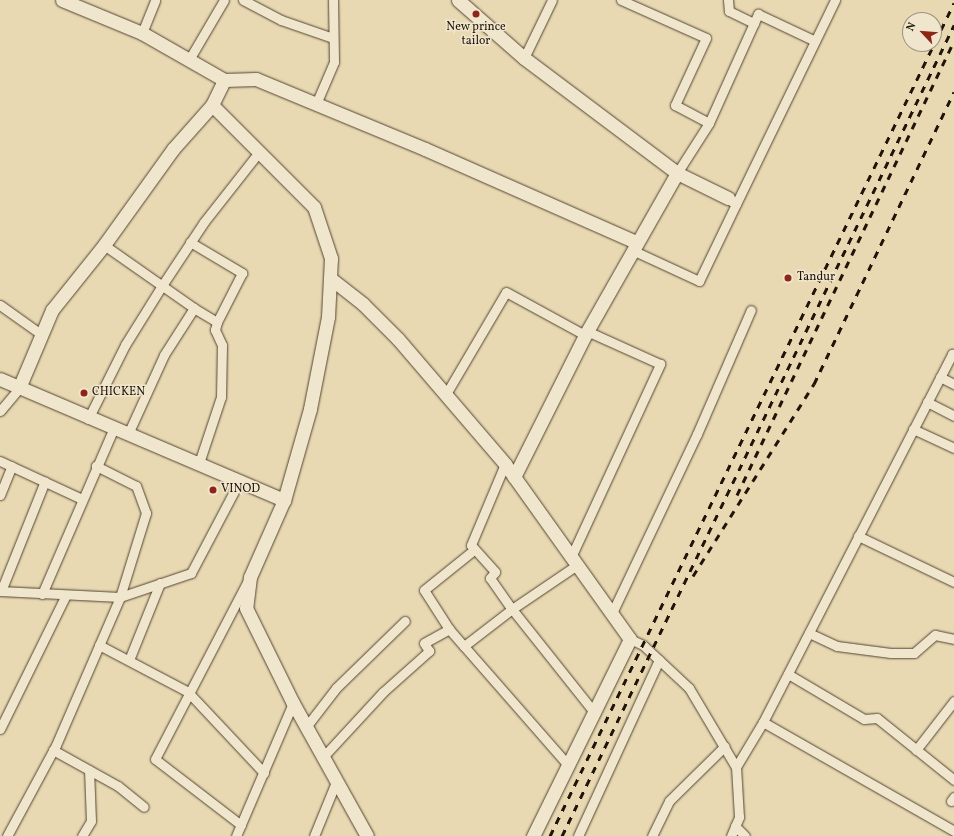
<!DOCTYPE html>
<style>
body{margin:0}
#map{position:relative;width:954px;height:836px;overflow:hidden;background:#e8d9b2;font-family:Vollkorn,serif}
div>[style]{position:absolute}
.roads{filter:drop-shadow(0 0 1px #524432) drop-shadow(0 0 1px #524432)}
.street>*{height:9px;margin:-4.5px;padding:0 4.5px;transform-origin:4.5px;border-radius:4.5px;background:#f0e6cd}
.secondary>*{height:13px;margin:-6.5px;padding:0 6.5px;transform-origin:6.5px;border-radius:6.5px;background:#f0e6cd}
.rail>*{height:3px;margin-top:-1.5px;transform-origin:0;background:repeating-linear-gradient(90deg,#201308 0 7px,transparent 0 14px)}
.dots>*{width:11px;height:11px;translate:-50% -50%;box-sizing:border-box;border:2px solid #f0e6cd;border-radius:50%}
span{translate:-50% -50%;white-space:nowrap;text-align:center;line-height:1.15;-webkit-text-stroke:3px #f0e6cd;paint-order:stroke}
.poi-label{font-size:12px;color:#201308}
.left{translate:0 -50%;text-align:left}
.north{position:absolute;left:902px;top:12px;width:40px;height:40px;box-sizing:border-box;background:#f0e6cd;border:1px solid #9d927e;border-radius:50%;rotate:296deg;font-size:11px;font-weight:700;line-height:16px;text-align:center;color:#201308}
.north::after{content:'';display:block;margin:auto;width:14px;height:18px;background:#8f2418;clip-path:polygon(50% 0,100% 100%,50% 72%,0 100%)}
</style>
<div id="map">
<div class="roads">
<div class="street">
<div style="left:243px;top:0;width:43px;rotate:27.8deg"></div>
<div style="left:281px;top:20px;width:55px;rotate:19.1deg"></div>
<div style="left:621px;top:0;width:93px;rotate:24.1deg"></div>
<div style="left:706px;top:38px;width:74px;rotate:114.8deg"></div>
<div style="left:675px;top:105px;width:38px;rotate:28deg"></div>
<div style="left:709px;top:123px;width:59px;rotate:122.6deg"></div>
<div style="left:728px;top:0;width:11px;rotate:85deg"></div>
<div style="left:729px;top:11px;width:28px;rotate:26deg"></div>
<div style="left:142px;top:33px;width:35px;rotate:-68deg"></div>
<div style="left:190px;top:58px;width:67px;rotate:-59.6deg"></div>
<div style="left:524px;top:58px;width:64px;rotate:-64.2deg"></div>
<div style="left:316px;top:104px;width:46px;rotate:-66.8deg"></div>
<div style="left:334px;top:62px;width:62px;rotate:-90.9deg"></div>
<div style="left:709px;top:123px;width:120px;rotate:-65.8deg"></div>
<div style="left:758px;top:14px;width:63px;rotate:25.3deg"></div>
<div style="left:736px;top:204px;width:227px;rotate:-64.1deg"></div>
<div style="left:190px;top:242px;width:61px;rotate:30.8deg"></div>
<div style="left:242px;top:273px;width:55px;rotate:117deg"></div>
<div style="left:217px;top:322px;width:27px;rotate:-149deg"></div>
<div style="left:104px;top:245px;width:110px;rotate:35deg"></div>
<div style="left:194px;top:308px;width:56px;rotate:122.6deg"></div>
<div style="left:164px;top:355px;width:87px;rotate:114.5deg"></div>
<div style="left:632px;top:250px;width:74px;rotate:24.8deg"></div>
<div style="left:699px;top:281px;width:85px;rotate:-64.3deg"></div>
<div style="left:736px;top:204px;width:6px;rotate:-149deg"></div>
<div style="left:0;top:305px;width:52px;rotate:35.5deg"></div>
<div style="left:940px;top:377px;width:16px;rotate:27deg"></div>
<div style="left:446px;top:394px;width:118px;rotate:-59.5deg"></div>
<div style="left:506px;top:292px;width:90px;rotate:28.6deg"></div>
<div style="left:927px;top:402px;width:30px;rotate:27deg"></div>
<div style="left:0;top:411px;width:30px;rotate:-50deg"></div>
<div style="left:88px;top:419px;width:83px;rotate:-63.4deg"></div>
<div style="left:125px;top:345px;width:72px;rotate:-58.1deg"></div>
<div style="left:163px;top:284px;width:74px;rotate:-56.5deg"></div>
<div style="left:204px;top:222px;width:89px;rotate:-51.8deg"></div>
<div style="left:913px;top:429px;width:45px;rotate:24.9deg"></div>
<div style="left:0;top:461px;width:90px;rotate:24.9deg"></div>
<div style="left:199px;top:463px;width:70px;rotate:-71.6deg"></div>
<div style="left:221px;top:397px;width:52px;rotate:-88.9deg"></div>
<div style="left:222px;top:345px;width:17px;rotate:-115deg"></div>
<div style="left:215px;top:330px;width:8px;rotate:-76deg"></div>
<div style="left:505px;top:464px;width:88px;rotate:112.8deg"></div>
<div style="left:471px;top:545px;width:36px;rotate:48deg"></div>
<div style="left:495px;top:572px;width:8px;rotate:130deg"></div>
<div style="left:490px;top:578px;width:38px;rotate:55deg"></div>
<div style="left:512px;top:609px;width:130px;rotate:51.5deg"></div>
<div style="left:0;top:495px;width:31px;rotate:-68deg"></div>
<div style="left:858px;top:536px;width:106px;rotate:25.6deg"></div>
<div style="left:571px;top:557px;width:213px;rotate:-65.2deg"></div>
<div style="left:660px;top:364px;width:80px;rotate:-155.7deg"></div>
<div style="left:0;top:591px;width:120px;rotate:2.9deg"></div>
<div style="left:120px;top:597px;width:88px;rotate:-72.8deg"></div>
<div style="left:146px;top:513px;width:29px;rotate:-110deg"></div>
<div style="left:136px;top:486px;width:45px;rotate:-153.4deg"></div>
<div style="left:1px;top:591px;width:118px;rotate:-68.2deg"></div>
<div style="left:42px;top:594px;width:181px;rotate:-66.6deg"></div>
<div style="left:612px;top:613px;width:198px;rotate:-64.6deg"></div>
<div style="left:697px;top:434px;width:135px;rotate:-66.5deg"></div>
<div style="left:449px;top:629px;width:46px;rotate:-122.7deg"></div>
<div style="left:424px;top:590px;width:65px;rotate:-38.8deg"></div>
<div style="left:809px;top:633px;width:31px;rotate:25deg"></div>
<div style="left:837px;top:646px;width:54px;rotate:7.4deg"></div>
<div style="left:891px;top:653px;width:23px"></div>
<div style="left:914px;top:653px;width:28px;rotate:-41deg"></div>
<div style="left:935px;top:635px;width:19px;rotate:12deg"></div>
<div style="left:630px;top:639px;width:14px;rotate:25deg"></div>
<div style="left:643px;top:645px;width:63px;rotate:43.1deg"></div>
<div style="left:689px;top:688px;width:92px;rotate:59.3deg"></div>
<div style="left:736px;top:767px;width:52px;rotate:-59deg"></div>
<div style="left:763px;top:722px;width:220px;rotate:29.7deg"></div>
<div style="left:99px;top:645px;width:101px;rotate:27.8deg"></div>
<div style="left:188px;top:692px;width:111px;rotate:46.8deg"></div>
<div style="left:129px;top:660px;width:83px;rotate:-68.1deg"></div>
<div style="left:788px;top:674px;width:88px;rotate:30.6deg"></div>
<div style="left:864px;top:719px;width:13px;rotate:-4deg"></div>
<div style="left:877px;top:718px;width:99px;rotate:38.8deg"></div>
<div style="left:763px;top:722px;width:414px;rotate:-62.8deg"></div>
<div style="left:952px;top:354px;width:2px;rotate:27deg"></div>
<div style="left:306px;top:727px;width:49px;rotate:-52.4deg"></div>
<div style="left:336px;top:688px;width:96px;rotate:-44.2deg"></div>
<div style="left:0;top:729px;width:149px;rotate:-63.8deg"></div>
<div style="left:53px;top:750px;width:74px;rotate:29deg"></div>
<div style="left:118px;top:786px;width:33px;rotate:39deg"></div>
<div style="left:916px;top:750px;width:62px;rotate:-52.2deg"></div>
<div style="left:323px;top:757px;width:88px;rotate:-47.3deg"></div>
<div style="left:383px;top:692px;width:62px;rotate:-41.7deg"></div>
<div style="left:429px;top:651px;width:9px;rotate:-122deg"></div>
<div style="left:424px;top:643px;width:29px;rotate:-29deg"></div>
<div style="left:449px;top:629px;width:23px;rotate:49deg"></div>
<div style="left:568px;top:765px;width:158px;rotate:-131.2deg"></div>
<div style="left:464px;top:646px;width:61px;rotate:-37.6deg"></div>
<div style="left:512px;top:609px;width:78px;rotate:-34.1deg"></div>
<div style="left:951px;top:801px;width:5px;rotate:-53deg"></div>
<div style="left:241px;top:825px;width:108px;rotate:-142.5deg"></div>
<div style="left:155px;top:759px;width:199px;rotate:-62.5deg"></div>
<div style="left:735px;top:826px;width:14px;rotate:45deg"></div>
<div style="left:7px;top:836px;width:103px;rotate:-61.7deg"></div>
<div style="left:56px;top:745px;width:161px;rotate:-66.6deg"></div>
<div style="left:120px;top:597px;width:75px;rotate:-18.7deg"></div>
<div style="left:191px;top:573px;width:105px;rotate:-62.2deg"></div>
<div style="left:82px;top:836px;width:17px;rotate:-59deg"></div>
<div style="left:91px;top:821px;width:51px;rotate:-92.2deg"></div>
<div style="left:236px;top:836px;width:145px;rotate:-66.8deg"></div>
<div style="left:314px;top:836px;width:58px;rotate:-67.8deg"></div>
<div style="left:578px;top:836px;width:194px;rotate:-65.3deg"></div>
<div style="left:652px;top:836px;width:39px;rotate:-64deg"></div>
<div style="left:669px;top:801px;width:78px;rotate:-44.5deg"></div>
<div style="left:731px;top:836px;width:21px;rotate:-67deg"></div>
<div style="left:739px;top:817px;width:50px;rotate:-93.4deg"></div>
</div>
<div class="secondary">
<div style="left:62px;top:0;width:87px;rotate:22.4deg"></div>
<div style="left:142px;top:33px;width:95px;rotate:29.8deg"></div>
<div style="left:224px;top:80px;width:32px;rotate:-2deg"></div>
<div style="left:256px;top:79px;width:183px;rotate:22.5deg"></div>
<div style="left:425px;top:149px;width:231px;rotate:23.8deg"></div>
<div style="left:458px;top:0;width:88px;rotate:41.3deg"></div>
<div style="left:524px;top:58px;width:191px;rotate:36.9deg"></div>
<div style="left:677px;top:173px;width:57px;rotate:26.1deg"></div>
<div style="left:212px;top:105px;width:144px;rotate:45deg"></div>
<div style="left:314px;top:207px;width:54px;rotate:71.6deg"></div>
<div style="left:331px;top:258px;width:59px;rotate:92.9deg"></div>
<div style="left:328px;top:317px;width:94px;rotate:101.1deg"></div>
<div style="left:310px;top:409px;width:95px;rotate:105.9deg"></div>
<div style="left:284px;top:500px;width:84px;rotate:113.8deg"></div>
<div style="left:250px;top:577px;width:31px;rotate:97deg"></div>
<div style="left:246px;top:608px;width:106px;rotate:63.7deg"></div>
<div style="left:293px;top:703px;width:152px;rotate:60.9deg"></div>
<div style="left:330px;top:278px;width:42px;rotate:38.2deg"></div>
<div style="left:363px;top:304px;width:49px;rotate:45deg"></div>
<div style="left:398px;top:339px;width:165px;rotate:49.4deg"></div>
<div style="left:505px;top:464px;width:215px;rotate:54.5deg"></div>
<div style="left:630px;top:639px;width:220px;rotate:116.2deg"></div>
<div style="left:0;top:379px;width:309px;rotate:23.1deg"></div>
<div style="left:19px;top:388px;width:85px;rotate:-67.1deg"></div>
<div style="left:52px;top:310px;width:83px;rotate:-51.3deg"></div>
<div style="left:104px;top:245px;width:118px;rotate:-54.3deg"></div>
<div style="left:173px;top:149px;width:59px;rotate:-48.4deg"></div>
<div style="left:212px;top:105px;width:28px;rotate:-64deg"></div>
<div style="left:514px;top:477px;width:159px;rotate:-63.4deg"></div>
<div style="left:585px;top:335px;width:186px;rotate:-60.4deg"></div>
</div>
</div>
<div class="rail">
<div style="left:737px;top:495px;width:503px;rotate:-64.45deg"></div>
<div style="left:693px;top:576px;width:227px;rotate:-57.8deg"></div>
<div style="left:814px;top:384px;width:324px;rotate:-64.4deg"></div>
<div style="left:550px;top:836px;width:926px;rotate:-64.13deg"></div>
<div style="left:562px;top:836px;width:901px;rotate:-64.2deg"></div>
</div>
<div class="dots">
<div style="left:476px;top:14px;background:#8f2418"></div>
<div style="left:788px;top:278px;background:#8f2418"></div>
<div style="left:84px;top:393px;background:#8f2418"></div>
<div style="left:213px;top:490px;background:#8f2418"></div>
</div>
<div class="poi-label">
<span style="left:476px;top:35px">New prince<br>tailor</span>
<span class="left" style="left:797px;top:278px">Tandur</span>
<span class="left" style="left:92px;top:393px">CHICKEN</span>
<span class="left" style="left:221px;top:490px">VINOD</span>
</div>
<div class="north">N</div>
</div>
